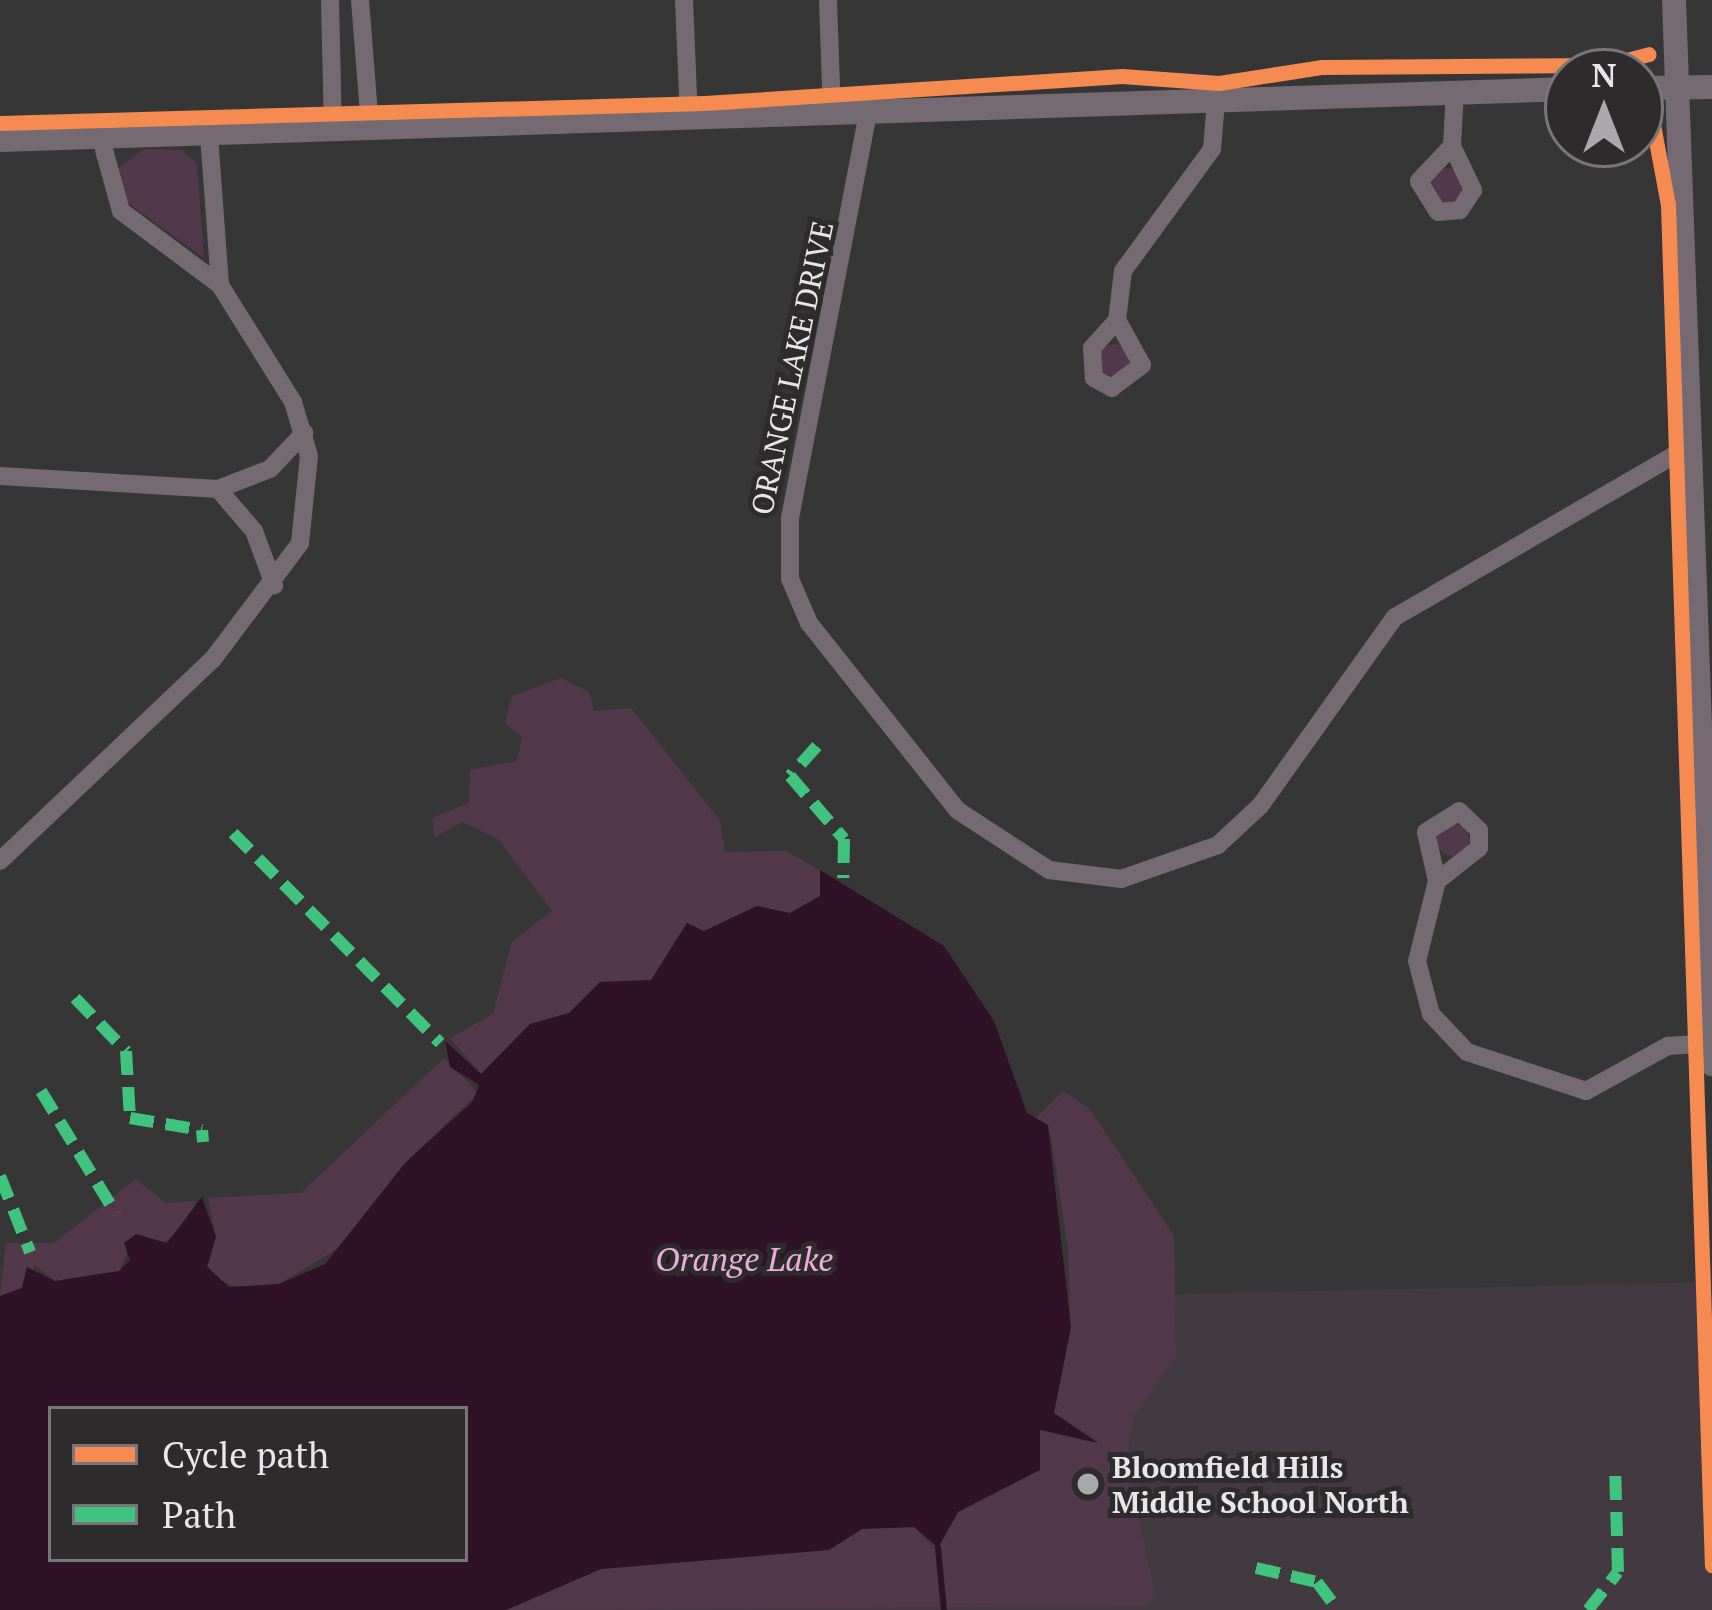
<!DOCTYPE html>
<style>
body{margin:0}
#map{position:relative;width:1712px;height:1610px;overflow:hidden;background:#373637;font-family:"PT Serif",serif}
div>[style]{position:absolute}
.built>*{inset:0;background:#423a40}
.green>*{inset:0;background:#53384c}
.round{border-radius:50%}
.water>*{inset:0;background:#2f1128}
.stream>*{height:6px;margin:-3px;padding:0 3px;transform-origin:3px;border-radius:3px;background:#2f1128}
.minor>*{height:18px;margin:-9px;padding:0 9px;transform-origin:9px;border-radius:9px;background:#756a72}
.tertiary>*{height:24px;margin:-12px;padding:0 12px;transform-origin:12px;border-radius:12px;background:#756a72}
.quiet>*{height:12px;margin-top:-6px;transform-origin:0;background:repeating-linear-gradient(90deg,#40c37c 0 24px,transparent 0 36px)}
.cycleway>*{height:15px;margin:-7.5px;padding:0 7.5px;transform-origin:7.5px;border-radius:7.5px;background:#f68b52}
.dots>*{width:33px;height:33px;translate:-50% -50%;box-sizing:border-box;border:6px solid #2e2b2d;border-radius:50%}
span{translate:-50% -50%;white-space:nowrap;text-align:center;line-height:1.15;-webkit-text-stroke:10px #2e2b2d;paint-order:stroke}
.street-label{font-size:30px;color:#e8e6e8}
.poi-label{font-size:30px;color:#e8e6e8;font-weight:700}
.left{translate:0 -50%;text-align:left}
.water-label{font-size:33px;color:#edacdb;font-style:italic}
.legend{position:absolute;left:48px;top:1406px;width:420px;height:156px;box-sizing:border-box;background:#2e2b2d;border:3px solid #787678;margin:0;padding:15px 21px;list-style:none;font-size:36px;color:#e8e6e8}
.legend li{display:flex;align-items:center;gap:24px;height:60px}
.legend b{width:60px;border:3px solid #787678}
.north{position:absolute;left:1544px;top:48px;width:120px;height:120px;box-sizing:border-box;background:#2e2b2d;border:3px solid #787678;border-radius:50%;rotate:0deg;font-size:33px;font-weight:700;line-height:48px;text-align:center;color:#e8e6e8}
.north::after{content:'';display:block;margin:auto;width:42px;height:54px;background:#aaa8aa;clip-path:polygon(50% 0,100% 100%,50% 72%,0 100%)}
</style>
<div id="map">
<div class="built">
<div style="clip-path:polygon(1712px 1282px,1712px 1610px,69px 1610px,465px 1559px,465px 1409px,602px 1307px)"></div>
</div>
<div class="green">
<div style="clip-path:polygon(144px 149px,181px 150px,197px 164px,204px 258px,128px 203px,117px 169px)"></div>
<div class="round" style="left:1429px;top:168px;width:34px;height:34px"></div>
<div class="round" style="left:1098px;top:344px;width:32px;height:32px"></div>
<div style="clip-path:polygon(561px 678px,589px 692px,594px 711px,631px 708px,720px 821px,725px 852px,786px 851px,820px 870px,820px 896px,790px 914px,757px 906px,704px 931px,687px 924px,651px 980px,600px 982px,569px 1013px,530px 1024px,481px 1074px,450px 1038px,493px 1014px,512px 942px,552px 911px,498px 839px,462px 822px,435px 837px,432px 818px,469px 803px,470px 770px,517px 761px,522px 737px,505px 723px,512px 696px)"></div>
<div class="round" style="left:1437px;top:824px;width:32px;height:32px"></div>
<div style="clip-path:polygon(444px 1058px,478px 1093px,405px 1163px,350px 1241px,279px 1284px,240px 1289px,216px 1278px,204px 1259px,216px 1237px,208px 1198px,301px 1193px)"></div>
<div style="clip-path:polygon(1063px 1091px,1089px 1108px,1174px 1236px,1176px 1355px,1134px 1416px,1126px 1460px,1155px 1594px,1146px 1606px,506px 1610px,601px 1569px,820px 1551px,862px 1529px,915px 1527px,932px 1549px,958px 1512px,1040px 1463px,1040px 1430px,1060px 1427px,1083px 1441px,1096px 1439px,1054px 1413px,1071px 1327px,1068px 1249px,1051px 1135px,1034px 1120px)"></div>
<div style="clip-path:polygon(136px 1179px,166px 1203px,196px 1201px,180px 1234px,156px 1245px,136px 1234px,119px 1271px,55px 1281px,35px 1265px,22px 1288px,0 1296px,6px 1243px,54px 1243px)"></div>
</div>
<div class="water">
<div style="clip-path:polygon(evenodd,820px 870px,944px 946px,994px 1021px,1027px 1113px,1048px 1125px,1071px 1327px,1054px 1413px,1098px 1443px,1040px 1430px,1040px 1470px,958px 1512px,938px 1548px,914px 1527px,862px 1529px,829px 1550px,601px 1569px,506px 1610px,0 1610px,0 1296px,22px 1288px,27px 1267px,55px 1281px,119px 1271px,130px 1260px,124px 1243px,136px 1234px,167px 1243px,202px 1197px,216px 1237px,207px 1267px,229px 1287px,279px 1284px,325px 1264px,405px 1163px,473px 1101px,479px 1085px,450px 1067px,445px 1041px,481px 1074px,530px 1024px,569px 1013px,600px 982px,651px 980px,687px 923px,704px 931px,757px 906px,790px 913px,820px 896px,820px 870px,51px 1409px,465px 1409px,465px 1559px,51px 1559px,51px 1409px)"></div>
</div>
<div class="stream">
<div style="left:938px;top:1548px;width:62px;rotate:84.5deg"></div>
</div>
<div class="minor">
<div style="left:330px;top:0;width:128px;rotate:88.7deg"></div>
<div style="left:360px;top:0;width:126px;rotate:85.5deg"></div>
<div style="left:684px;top:0;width:120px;rotate:87.6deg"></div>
<div style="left:828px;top:0;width:114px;rotate:88deg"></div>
<div style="left:868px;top:113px;width:413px;rotate:100.9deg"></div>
<div style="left:790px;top:519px;width:60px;rotate:90deg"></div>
<div style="left:790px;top:579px;width:48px;rotate:66.6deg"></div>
<div style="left:809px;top:623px;width:238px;rotate:51.6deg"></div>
<div style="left:957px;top:810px;width:110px;rotate:33.1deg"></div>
<div style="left:1049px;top:870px;width:73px;rotate:7.1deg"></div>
<div style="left:1121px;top:879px;width:103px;rotate:-19.3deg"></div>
<div style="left:1218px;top:845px;width:57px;rotate:-42.9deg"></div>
<div style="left:1260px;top:806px;width:232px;rotate:-54.5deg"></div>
<div style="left:1395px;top:617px;width:343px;rotate:-30.1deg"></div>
<div style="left:101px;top:139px;width:75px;rotate:74.5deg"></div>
<div style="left:121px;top:211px;width:124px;rotate:36.8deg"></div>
<div style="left:1452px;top:146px;width:49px;rotate:64.5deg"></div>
<div style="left:1473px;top:190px;width:24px;rotate:123deg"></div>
<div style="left:1460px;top:210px;width:22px;rotate:175deg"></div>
<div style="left:1438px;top:212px;width:36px;rotate:-122deg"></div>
<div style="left:1419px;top:181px;width:48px;rotate:-46.7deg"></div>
<div style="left:1452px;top:146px;width:55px;rotate:-86.9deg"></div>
<div style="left:1117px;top:320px;width:51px;rotate:60.9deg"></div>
<div style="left:1142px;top:365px;width:38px;rotate:143deg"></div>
<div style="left:1112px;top:388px;width:21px;rotate:-151deg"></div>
<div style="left:1094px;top:378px;width:30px;rotate:-94deg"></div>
<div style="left:1092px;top:348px;width:38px;rotate:-48deg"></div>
<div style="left:1117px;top:320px;width:49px;rotate:-83deg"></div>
<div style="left:1123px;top:271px;width:151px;rotate:-53.9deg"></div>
<div style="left:1212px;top:149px;width:48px;rotate:-85.2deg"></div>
<div style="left:0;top:476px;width:218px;rotate:3.4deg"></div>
<div style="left:218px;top:489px;width:56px;rotate:-21deg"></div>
<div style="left:270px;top:469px;width:50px;rotate:-46.6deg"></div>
<div style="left:218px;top:489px;width:55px;rotate:49.4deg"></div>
<div style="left:254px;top:531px;width:58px;rotate:69.7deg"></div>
<div style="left:0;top:861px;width:294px;rotate:-43.5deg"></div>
<div style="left:213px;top:659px;width:145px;rotate:-53.1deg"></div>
<div style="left:300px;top:543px;width:87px;rotate:-84.1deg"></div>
<div style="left:309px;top:456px;width:56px;rotate:-106.5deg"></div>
<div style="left:293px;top:402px;width:138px;rotate:-122deg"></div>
<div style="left:220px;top:285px;width:149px;rotate:-94.2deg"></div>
<div style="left:1437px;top:881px;width:50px;rotate:-102.7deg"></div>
<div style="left:1426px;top:832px;width:39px;rotate:-32deg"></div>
<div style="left:1459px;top:811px;width:28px;rotate:44deg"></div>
<div style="left:1479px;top:830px;width:18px;rotate:90deg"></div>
<div style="left:1479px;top:848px;width:53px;rotate:141.8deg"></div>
<div style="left:1437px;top:881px;width:82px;rotate:104deg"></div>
<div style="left:1417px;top:961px;width:55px;rotate:75.2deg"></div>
<div style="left:1431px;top:1014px;width:52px;rotate:46.5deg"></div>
<div style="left:1467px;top:1052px;width:125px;rotate:18.1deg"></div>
<div style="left:1586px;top:1091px;width:94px;rotate:-28.8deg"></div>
<div style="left:1668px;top:1046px;width:43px;rotate:-4deg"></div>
</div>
<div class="tertiary">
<div style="left:1674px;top:0;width:1065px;rotate:87.95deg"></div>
<div style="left:1640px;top:88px;width:72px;rotate:-0.8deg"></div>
<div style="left:0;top:140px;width:1569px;rotate:-1.86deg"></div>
</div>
<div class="quiet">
<div style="left:817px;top:746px;width:40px;rotate:132deg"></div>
<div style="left:790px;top:776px;width:83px;rotate:49.4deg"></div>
<div style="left:844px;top:839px;width:39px;rotate:91deg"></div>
<div style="left:233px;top:833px;width:295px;rotate:45.4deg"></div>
<div style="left:75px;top:998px;width:74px;rotate:46.1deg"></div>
<div style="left:126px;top:1051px;width:67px;rotate:86.6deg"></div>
<div style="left:130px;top:1118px;width:73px;rotate:9.5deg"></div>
<div style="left:202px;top:1130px;width:12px;rotate:85deg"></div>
<div style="left:41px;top:1091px;width:144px;rotate:58.6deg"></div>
<div style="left:0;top:1176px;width:82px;rotate:68.5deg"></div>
<div style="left:1256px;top:1568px;width:63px;rotate:12.9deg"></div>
<div style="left:1317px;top:1582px;width:35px;rotate:53deg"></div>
<div style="left:1588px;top:1610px;width:48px;rotate:-51.7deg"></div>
<div style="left:1618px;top:1572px;width:106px;rotate:-91.6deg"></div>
</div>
<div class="cycleway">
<div style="left:1651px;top:114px;width:93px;rotate:79.4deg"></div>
<div style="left:1668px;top:205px;width:1361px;rotate:88.15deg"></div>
<div style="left:0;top:123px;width:705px;rotate:-1.62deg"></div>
<div style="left:705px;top:103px;width:418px;rotate:-3.7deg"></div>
<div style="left:1122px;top:76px;width:97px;rotate:4.1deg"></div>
<div style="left:1219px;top:83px;width:103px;rotate:-8.9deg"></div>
<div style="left:1321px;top:67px;width:287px;rotate:-0.4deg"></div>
<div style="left:1608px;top:65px;width:42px;rotate:-15deg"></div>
</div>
<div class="dots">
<div style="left:1088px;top:1484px;background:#aaa8aa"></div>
</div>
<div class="street-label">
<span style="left:792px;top:368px;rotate:-78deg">ORANGE LAKE DRIVE</span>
</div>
<div class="poi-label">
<span class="left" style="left:1112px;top:1484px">Bloomfield Hills<br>Middle School North</span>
</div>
<div class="water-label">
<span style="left:744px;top:1259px">Orange Lake</span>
</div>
<ul class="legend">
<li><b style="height:15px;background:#f68b52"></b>Cycle path</li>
<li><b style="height:15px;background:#40c37c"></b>Path</li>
</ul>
<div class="north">N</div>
</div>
